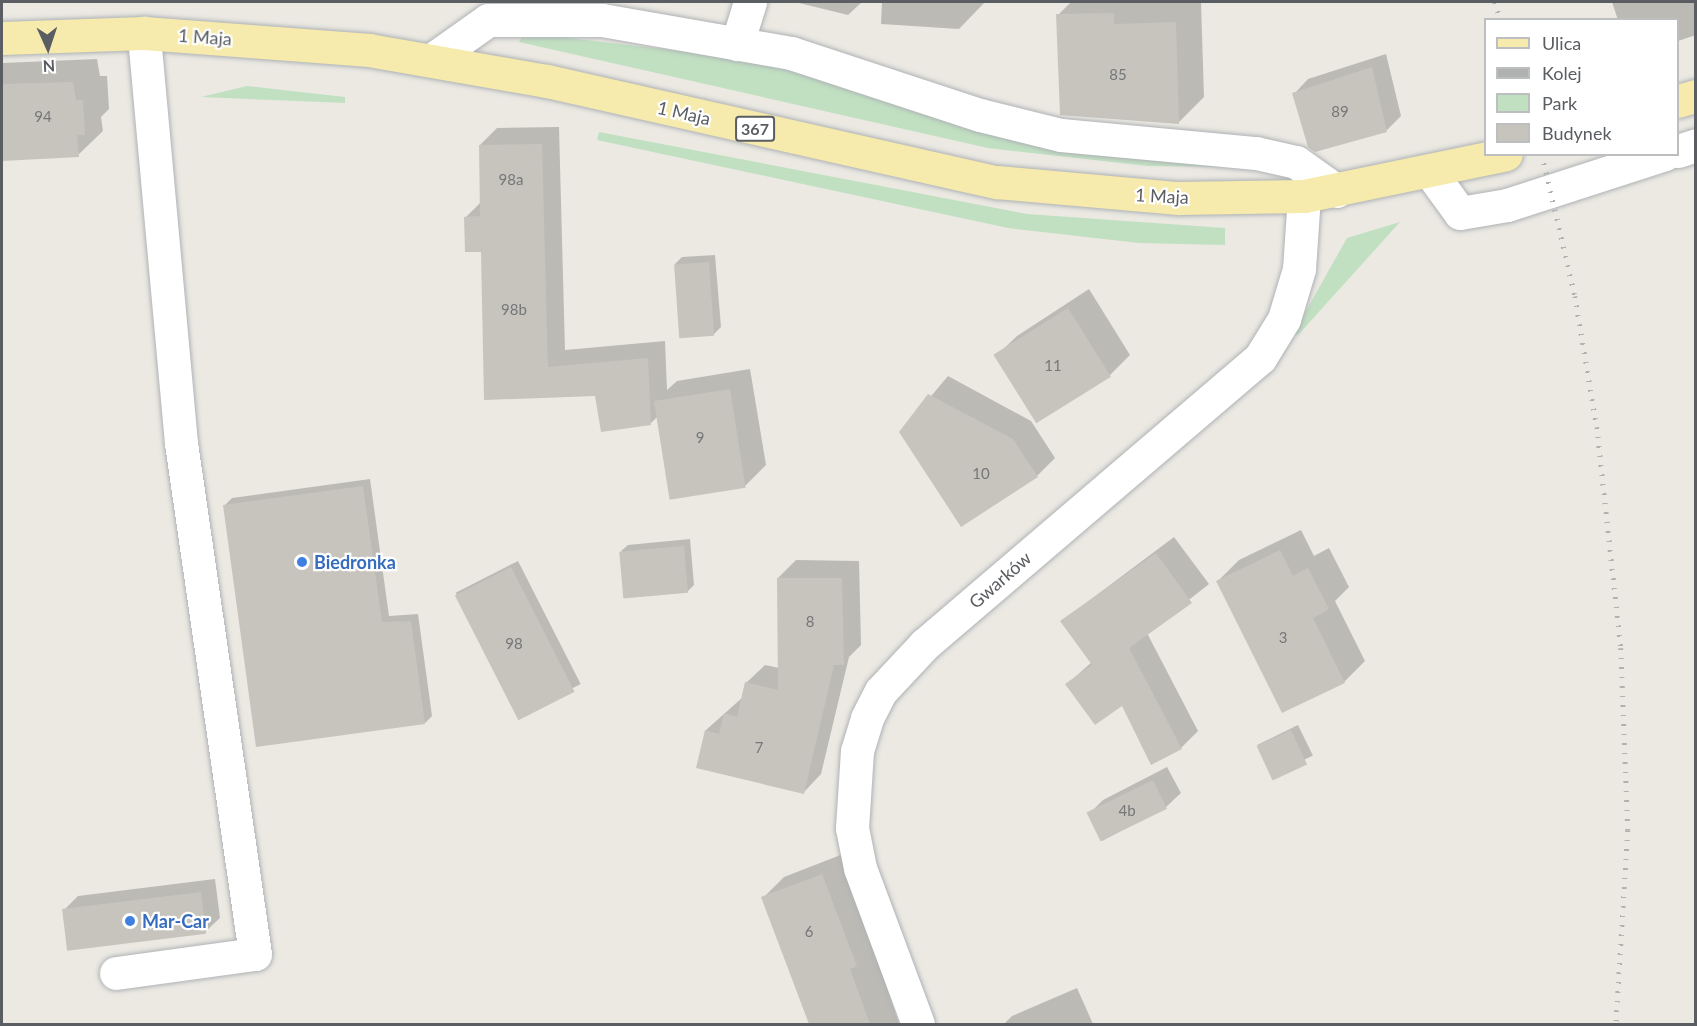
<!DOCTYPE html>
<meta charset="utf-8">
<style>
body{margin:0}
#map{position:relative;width:1697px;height:1026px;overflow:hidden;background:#ebe9e2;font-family:Lato,sans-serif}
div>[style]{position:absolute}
.green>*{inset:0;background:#c0e0c1}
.shadow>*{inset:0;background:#0003;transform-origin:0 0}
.building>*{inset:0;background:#c7c4be;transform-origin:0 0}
.roads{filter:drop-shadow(0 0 2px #afb2b6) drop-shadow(0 0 2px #afb2b6)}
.minor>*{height:33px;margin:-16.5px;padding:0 16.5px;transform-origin:16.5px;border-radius:16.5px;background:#fff}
.major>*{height:33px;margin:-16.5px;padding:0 16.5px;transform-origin:16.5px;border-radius:16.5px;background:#f6ebac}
.rail>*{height:4.5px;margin-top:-2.25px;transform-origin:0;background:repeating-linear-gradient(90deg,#b0b1b1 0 1.5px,transparent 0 9.5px)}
.dots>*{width:16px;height:16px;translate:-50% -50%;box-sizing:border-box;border:3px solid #fff;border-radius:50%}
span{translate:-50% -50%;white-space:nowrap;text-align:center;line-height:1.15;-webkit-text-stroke:4.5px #fff;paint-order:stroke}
.number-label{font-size:15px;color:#757778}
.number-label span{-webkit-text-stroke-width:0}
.shield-label span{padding:2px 4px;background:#fff;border:2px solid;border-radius:4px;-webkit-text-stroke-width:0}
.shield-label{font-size:16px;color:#5a5d61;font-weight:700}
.street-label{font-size:18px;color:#5a5d61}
.shop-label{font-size:18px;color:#366cbe;font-weight:700}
.left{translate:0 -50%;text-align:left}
.frame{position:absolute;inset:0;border:3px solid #5a5d61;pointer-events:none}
.legend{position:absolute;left:1484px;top:18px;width:195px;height:138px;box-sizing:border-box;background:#fff;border:2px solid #bdbec0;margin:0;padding:8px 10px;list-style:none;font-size:18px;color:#5a5d61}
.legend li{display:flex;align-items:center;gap:12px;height:30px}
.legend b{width:30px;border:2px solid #bdbec0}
.north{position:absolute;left:18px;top:18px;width:60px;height:60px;-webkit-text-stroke:4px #fff;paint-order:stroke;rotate:177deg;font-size:16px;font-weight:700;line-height:24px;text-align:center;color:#5a5d61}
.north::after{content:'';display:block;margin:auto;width:21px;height:27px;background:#5a5d61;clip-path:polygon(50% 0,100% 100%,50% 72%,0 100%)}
</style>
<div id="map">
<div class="green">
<div style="clip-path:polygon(525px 33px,723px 56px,1225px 167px,1148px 166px,988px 148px,519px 42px)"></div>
<div style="clip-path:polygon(247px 86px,345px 97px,345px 103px,201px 97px)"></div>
<div style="clip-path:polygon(599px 132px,1027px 214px,1225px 228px,1225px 245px,1139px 243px,1008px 228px,597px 140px)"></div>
<div style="clip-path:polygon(1400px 222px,1298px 335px,1293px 334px,1347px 238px)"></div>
</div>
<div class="shadow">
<div style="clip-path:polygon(795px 2px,862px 2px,848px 15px)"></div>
<div style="clip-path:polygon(882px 2px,985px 2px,959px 29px,881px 24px)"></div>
<div style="clip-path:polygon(1071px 2px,1201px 2px,1204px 97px,1178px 123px,1058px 15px)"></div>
<div style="clip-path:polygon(1612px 2px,1696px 2px,1696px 35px,1678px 41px,1678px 20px,1618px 20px)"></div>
<div style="clip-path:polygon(1386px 54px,1401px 116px,1387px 130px,1294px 94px,1308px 79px)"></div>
<div style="clip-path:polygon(97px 59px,100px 76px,107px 76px,109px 109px,101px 117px,103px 131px,78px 155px,2px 159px,2px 63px)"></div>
<div style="clip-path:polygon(559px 127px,565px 350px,665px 341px,667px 390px,677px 381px,750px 369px,766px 465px,745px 486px,658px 416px,651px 423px,596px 394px,485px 398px,482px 251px,465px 218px,481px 202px,480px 145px,497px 128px)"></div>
<div style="clip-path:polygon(715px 255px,721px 327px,714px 334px,675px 264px,682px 257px)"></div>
<div style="clip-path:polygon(1089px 289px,1130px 355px,1110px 375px,996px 356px,1017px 336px)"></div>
<div style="clip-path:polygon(948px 376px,1031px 421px,1055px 458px,1037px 476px,901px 432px)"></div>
<div style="clip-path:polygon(370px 479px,389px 616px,418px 614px,432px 716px,425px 723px,225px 505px,232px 498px)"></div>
<div style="clip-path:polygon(1301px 530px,1314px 556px,1329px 548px,1349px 587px,1335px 601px,1365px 661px,1344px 682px,1218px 581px,1239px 560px)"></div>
<div style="clip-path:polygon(1174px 537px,1209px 584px,1147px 633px,1198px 731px,1181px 748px,1123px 704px,1067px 684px,1092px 662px,1062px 621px)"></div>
<div style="clip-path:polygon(690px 539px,694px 585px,687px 592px,621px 551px,628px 545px)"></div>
<div style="clip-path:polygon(796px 560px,859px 561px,861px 645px,849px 657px,821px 774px,803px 793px,698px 767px,706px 730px,743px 697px,746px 683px,765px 665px,779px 668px,778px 578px)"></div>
<div style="left:518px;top:561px;width:138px;height:70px;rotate:63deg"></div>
<div style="left:1298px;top:725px;width:34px;height:45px;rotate:64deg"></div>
<div style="clip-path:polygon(1167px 767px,1181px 793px,1166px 807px,1102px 841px,1089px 814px,1103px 800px)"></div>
<div style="clip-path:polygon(843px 854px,899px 1024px,811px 1024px,763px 898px,784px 877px)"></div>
<div style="clip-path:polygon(215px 879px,220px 918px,205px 932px,64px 910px,78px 896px)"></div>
<div style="clip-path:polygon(1077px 988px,1093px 1024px,1004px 1024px,1012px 1016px)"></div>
</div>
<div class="building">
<div style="clip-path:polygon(1114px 13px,1114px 24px,1176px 22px,1179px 124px,1060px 115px,1056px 14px)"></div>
<div style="clip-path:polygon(1372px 67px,1387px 132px,1315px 152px,1308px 147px,1292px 93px)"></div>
<div style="clip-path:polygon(73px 82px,76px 100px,83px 100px,85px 135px,77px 135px,79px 157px,2px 161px,2px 84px)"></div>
<div style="clip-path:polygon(542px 144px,548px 367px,648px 358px,651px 425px,601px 432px,595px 396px,484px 400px,481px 252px,465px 252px,464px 217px,480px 216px,479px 145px)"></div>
<div style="left:709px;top:262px;width:74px;height:35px;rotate:86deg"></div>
<div style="left:1068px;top:308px;width:81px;height:88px;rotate:58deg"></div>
<div style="left:730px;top:389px;width:100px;height:77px;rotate:81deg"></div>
<div style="clip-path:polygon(928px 394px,1013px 439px,1038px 477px,961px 527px,899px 432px)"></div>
<div style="clip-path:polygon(363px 486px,382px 622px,411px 621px,425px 724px,256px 747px,223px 505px)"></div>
<div style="left:684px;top:546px;width:47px;height:65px;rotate:85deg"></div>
<div style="clip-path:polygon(1280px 550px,1293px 576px,1308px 568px,1329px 609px,1313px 618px,1345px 683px,1282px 713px,1216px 581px)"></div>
<div style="clip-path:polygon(1156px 553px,1192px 603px,1129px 648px,1182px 749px,1151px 765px,1122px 706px,1095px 725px,1065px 684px,1092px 665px,1060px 621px)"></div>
<div style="left:511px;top:567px;width:140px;height:63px;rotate:63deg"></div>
<div style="clip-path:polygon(777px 578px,842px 578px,844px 665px,834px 665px,804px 794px,696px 768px,705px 730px,719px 734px,724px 713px,737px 717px,745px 682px,778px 690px)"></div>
<div style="left:1291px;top:730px;width:38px;height:38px;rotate:65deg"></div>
<div style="left:1153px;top:780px;width:32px;height:74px;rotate:64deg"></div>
<div style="clip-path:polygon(822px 874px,857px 966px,850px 969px,870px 1024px,809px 1024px,761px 897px)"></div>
<div style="left:201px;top:892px;width:42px;height:140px;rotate:83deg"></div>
</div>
<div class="roads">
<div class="minor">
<div style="left:737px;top:44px;width:44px;rotate:-72.8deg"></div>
<div style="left:433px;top:59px;width:67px;rotate:-35.3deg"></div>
<div style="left:488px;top:20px;width:114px"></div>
<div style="left:602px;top:20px;width:192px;rotate:9.9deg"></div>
<div style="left:791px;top:53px;width:199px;rotate:18.2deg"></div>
<div style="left:980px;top:115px;width:83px;rotate:13.9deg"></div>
<div style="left:1061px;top:135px;width:196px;rotate:5.3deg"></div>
<div style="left:1256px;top:153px;width:41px;rotate:12.7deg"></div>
<div style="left:1296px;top:162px;width:50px;rotate:35.3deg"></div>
<div style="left:1678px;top:151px;width:19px;rotate:-18deg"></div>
<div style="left:1431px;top:173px;width:49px;rotate:54.1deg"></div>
<div style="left:1460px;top:213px;width:48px;rotate:-9.7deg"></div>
<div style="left:1507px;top:205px;width:166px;rotate:-17.9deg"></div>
<div style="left:116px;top:973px;width:140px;rotate:-7.8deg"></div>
<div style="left:255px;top:954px;width:516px;rotate:-98.24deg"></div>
<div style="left:181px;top:443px;width:412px;rotate:-95.2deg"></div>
<div style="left:918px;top:1024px;width:166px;rotate:-110.4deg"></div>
<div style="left:860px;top:868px;width:41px;rotate:-101.3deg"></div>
<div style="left:852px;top:828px;width:77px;rotate:-86.3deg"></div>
<div style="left:857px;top:751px;width:34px;rotate:-73deg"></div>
<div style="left:867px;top:718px;width:30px;rotate:-63deg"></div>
<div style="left:881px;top:691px;width:64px;rotate:-46.9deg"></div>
<div style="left:925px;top:644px;width:440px;rotate:-40.5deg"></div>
<div style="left:1260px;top:358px;width:46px;rotate:-58.4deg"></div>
<div style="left:1284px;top:319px;width:52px;rotate:-73.3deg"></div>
<div style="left:1299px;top:269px;width:73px;rotate:-86.1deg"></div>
</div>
<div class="major">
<div style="left:2px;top:38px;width:142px;rotate:-2deg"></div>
<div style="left:144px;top:33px;width:226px;rotate:4.3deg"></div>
<div style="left:369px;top:50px;width:181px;rotate:9.9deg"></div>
<div style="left:547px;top:81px;width:461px;rotate:12.7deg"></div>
<div style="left:997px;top:182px;width:182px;rotate:5.1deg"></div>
<div style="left:1178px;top:198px;width:126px;rotate:-0.9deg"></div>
<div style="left:1304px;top:196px;width:206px;rotate:-11.7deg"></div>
<div style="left:1678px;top:101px;width:19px;rotate:-16deg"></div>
</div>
</div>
<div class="rail">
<div style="left:1495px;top:2px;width:19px;rotate:72deg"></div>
<div style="left:1542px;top:154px;width:146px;rotate:76.9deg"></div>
<div style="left:1575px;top:296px;width:133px;rotate:80.5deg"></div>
<div style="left:1597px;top:427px;width:222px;rotate:83.8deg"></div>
<div style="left:1621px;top:648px;width:182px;rotate:87.8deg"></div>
<div style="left:1628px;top:830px;width:194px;rotate:93.5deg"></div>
</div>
<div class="dots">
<div style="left:302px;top:562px;background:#3f7fe0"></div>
<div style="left:130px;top:921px;background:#3f7fe0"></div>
</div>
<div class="number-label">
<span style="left:1118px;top:75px">85</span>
<span style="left:1340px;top:112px">89</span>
<span style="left:43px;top:117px">94</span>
<span style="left:511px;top:180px">98a</span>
<span style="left:514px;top:310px">98b</span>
<span style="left:1053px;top:366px">11</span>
<span style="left:700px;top:438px">9</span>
<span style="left:981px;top:474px">10</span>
<span style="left:810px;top:622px">8</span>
<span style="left:1283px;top:638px">3</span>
<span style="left:514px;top:644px">98</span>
<span style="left:759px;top:748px">7</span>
<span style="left:1127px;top:811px">4b</span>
<span style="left:809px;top:932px">6</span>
</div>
<div class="shield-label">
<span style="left:755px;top:129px">367</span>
</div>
<div class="street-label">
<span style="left:205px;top:37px;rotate:4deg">1 Maja</span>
<span style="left:684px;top:113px;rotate:13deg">1 Maja</span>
<span style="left:1162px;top:196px;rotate:3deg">1 Maja</span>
<span style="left:1000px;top:580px;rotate:-41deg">Gwarków</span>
</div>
<div class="shop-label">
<span class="left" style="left:314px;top:562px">Biedronka</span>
<span class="left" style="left:142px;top:921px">Mar-Car</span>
</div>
<div class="frame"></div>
<ul class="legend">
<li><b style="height:8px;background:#f6ebac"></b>Ulica</li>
<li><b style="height:8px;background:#b0b1b1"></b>Kolej</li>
<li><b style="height:16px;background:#c0e0c1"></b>Park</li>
<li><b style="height:16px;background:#c7c4be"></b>Budynek</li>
</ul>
<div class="north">N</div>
</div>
